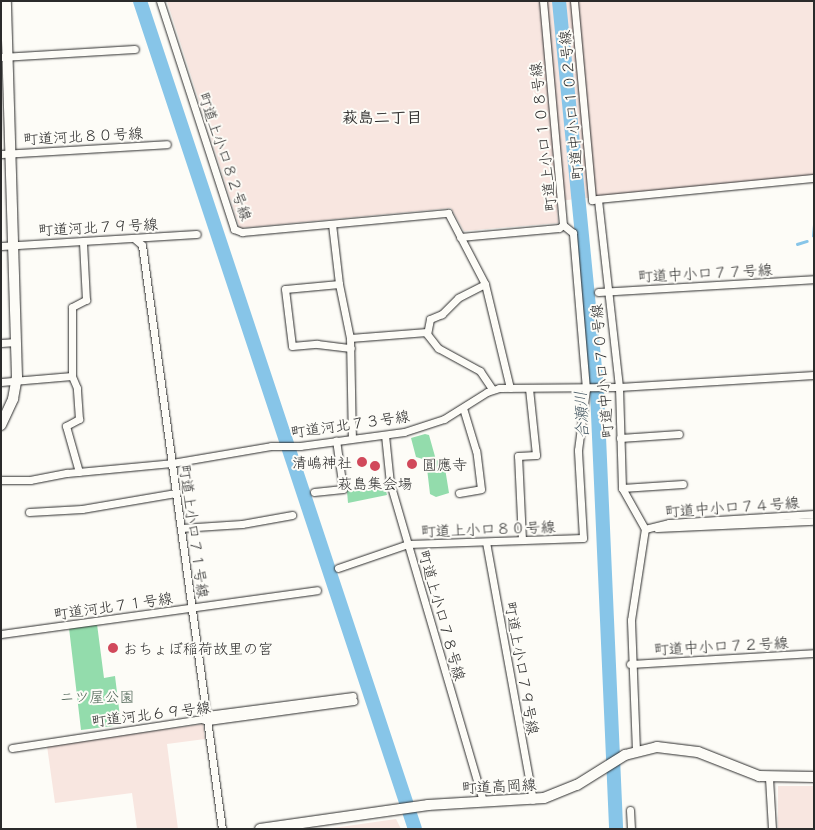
<!DOCTYPE html>
<meta charset="utf-8">
<style>
body{margin:0}
#map{position:relative;width:815px;height:830px;overflow:hidden;background:#fdfcf7;font-family:"Playpen Sans","Klee One",sans-serif}
div>[style]{position:absolute}
.built>*{inset:0;background:#f8e6e0;transform-origin:0 0}
.green>*{inset:0;background:#93dcac}
.stream>*{height:2.5px;margin:-1.25px;padding:0 1.25px;transform-origin:1.25px;border-radius:1.25px;background:#87c5e8}
.river>*{height:14px;margin:-7px;padding:0 7px;transform-origin:7px;border-radius:7px;background:#87c5e8}
.roads{filter:drop-shadow(0 0 1px #2b2b2b) drop-shadow(0 0 1px #2b2b2b)}
.street>*{height:7px;margin:-3.5px;padding:0 3.5px;transform-origin:3.5px;border-radius:3.5px;background:#fdfcf7}
.secondary>*{height:10px;margin:-5px;padding:0 5px;transform-origin:5px;border-radius:5px;background:#fdfcf7}
.dots>*{width:14px;height:14px;translate:-50% -50%;box-sizing:border-box;border:2px solid #fdfcf7;border-radius:50%}
span{translate:-50% -50%;white-space:nowrap;text-align:center;line-height:1.15;-webkit-text-stroke:4px #fdfcf7;paint-order:stroke}
.street-label{font-size:15px;color:#2b2b2b}
.poi-label{font-size:15px;color:#2b2b2b}
.right{translate:-100% -50%;text-align:right}
.left{translate:0 -50%;text-align:left}
.park-label{font-size:15px;color:#4a6052}
.neighbourhood-label{font-size:16px;color:#2b2b2b;font-weight:700}
.water-label{font-size:16px;color:#475964;font-style:italic}
.frame{position:absolute;inset:0;border:2px solid #2b2b2b;pointer-events:none}
</style>
<div id="map">
<div class="built">
<div style="clip-path:polygon(167px 1px,814px 1px,814px 176px,557px 201px,558px 223px,464px 231px,451px 208px,240px 228px)"></div>
<div style="clip-path:polygon(203px 724px,205px 739px,167px 744px,178px 829px,137px 829px,132px 793px,55px 803px,47px 746px)"></div>
<div style="left:814px;top:786px;width:43px;height:36px;rotate:90deg"></div>
<div style="clip-path:polygon(396px 819px,401px 829px,326px 829px)"></div>
</div>
<div class="green">
<div style="clip-path:polygon(425px 434px,429px 435px,436px 460px,444px 462px,449px 493px,436px 497px,430px 494px,426px 460px,416px 457px,411px 438px)"></div>
<div style="clip-path:polygon(385px 487px,387px 495px,348px 503px,347px 491px)"></div>
<div style="clip-path:polygon(97px 624px,104px 678px,115px 676px,121px 725px,81px 730px,69px 628px)"></div>
</div>
<div class="stream">
<div style="left:813px;top:236px;width:11px;rotate:-85deg"></div>
<div style="left:797px;top:244px;width:10px;rotate:-17deg"></div>
</div>
<div class="river">
<div style="left:140px;top:1px;width:872px;rotate:71.63deg"></div>
<div style="left:559px;top:1px;width:392px;rotate:84.4deg"></div>
<div style="left:597px;top:391px;width:438px;rotate:87.5deg"></div>
</div>
<div class="roads">
<div class="street">
<div style="left:160px;top:1px;width:240px;rotate:72deg"></div>
<div style="left:234px;top:229px;width:9px;rotate:21deg"></div>
<div style="left:242px;top:232px;width:207px;rotate:-5.3deg"></div>
<div style="left:448px;top:213px;width:80px;rotate:62.5deg"></div>
<div style="left:485px;top:284px;width:107px;rotate:76.5deg"></div>
<div style="left:574px;top:1px;width:200px;rotate:84.8deg"></div>
<div style="left:592px;top:200px;width:6px;rotate:-9deg"></div>
<div style="left:1px;top:57px;width:134px;rotate:-3.4deg"></div>
<div style="left:1px;top:154px;width:166px;rotate:-3.4deg"></div>
<div style="left:332px;top:224px;width:60px;rotate:83.3deg"></div>
<div style="left:339px;top:284px;width:55px;rotate:78.5deg"></div>
<div style="left:350px;top:338px;width:100px;rotate:88.9deg"></div>
<div style="left:460px;top:237px;width:99px;rotate:-5.2deg"></div>
<div style="left:559px;top:228px;width:5px;rotate:-37deg"></div>
<div style="left:563px;top:225px;width:225px;rotate:-95.1deg"></div>
<div style="left:135px;top:239px;width:9px;rotate:41deg"></div>
<div style="left:142px;top:245px;width:589px;rotate:82.2deg"></div>
<div style="left:1px;top:246px;width:196px;rotate:-3.5deg"></div>
<div style="left:339px;top:284px;width:54px;rotate:174.7deg"></div>
<div style="left:285px;top:289px;width:57px;rotate:83deg"></div>
<div style="left:292px;top:346px;width:25px;rotate:-5deg"></div>
<div style="left:317px;top:344px;width:34px;rotate:7deg"></div>
<div style="left:485px;top:284px;width:30px;rotate:153deg"></div>
<div style="left:458px;top:298px;width:23px;rotate:135deg"></div>
<div style="left:442px;top:314px;width:13px;rotate:157deg"></div>
<div style="left:430px;top:319px;width:15px;rotate:101deg"></div>
<div style="left:427px;top:334px;width:18px;rotate:52deg"></div>
<div style="left:438px;top:348px;width:48px;rotate:28.7deg"></div>
<div style="left:480px;top:371px;width:22px;rotate:56deg"></div>
<div style="left:598px;top:292px;width:216px;rotate:-3.4deg"></div>
<div style="left:350px;top:338px;width:77px;rotate:-4.5deg"></div>
<div style="left:1px;top:343px;width:15px;rotate:-4deg"></div>
<div style="left:1px;top:382px;width:71px;rotate:-4.8deg"></div>
<div style="left:385px;top:435px;width:48px;rotate:84.1deg"></div>
<div style="left:390px;top:483px;width:331px;rotate:73.7deg"></div>
<div style="left:620px;top:438px;width:59px;rotate:-3.9deg"></div>
<div style="left:79px;top:472px;width:48px;rotate:-105.8deg"></div>
<div style="left:66px;top:426px;width:15px;rotate:-28deg"></div>
<div style="left:79px;top:419px;width:31px;rotate:-94deg"></div>
<div style="left:77px;top:388px;width:13px;rotate:-113deg"></div>
<div style="left:72px;top:376px;width:69px;rotate:-90deg"></div>
<div style="left:72px;top:307px;width:16px;rotate:-27deg"></div>
<div style="left:86px;top:300px;width:58px;rotate:-93deg"></div>
<div style="left:1px;top:480px;width:29px"></div>
<div style="left:30px;top:480px;width:38px;rotate:-11deg"></div>
<div style="left:67px;top:473px;width:105px;rotate:-5.4deg"></div>
<div style="left:172px;top:463px;width:100px;rotate:-9.7deg"></div>
<div style="left:271px;top:446px;width:29px"></div>
<div style="left:300px;top:446px;width:105px;rotate:-7.7deg"></div>
<div style="left:404px;top:432px;width:42px;rotate:-18deg"></div>
<div style="left:444px;top:419px;width:51px;rotate:-32.1deg"></div>
<div style="left:487px;top:392px;width:13px;rotate:-18deg"></div>
<div style="left:499px;top:388px;width:120px;rotate:-0.5deg"></div>
<div style="left:619px;top:387px;width:195px;rotate:-3.5deg"></div>
<div style="left:622px;top:488px;width:61px;rotate:-3.8deg"></div>
<div style="left:314px;top:492px;width:29px;rotate:-6deg"></div>
<div style="left:343px;top:489px;width:49px;rotate:-98.1deg"></div>
<div style="left:459px;top:493px;width:22px;rotate:-10deg"></div>
<div style="left:481px;top:489px;width:38px;rotate:-97deg"></div>
<div style="left:476px;top:451px;width:45px;rotate:-106.8deg"></div>
<div style="left:29px;top:512px;width:53px;rotate:-3.2deg"></div>
<div style="left:82px;top:509px;width:95px;rotate:-9.7deg"></div>
<div style="left:181px;top:528px;width:61px;rotate:-3.8deg"></div>
<div style="left:242px;top:524px;width:51px;rotate:-10.2deg"></div>
<div style="left:657px;top:528px;width:157px;rotate:-2.6deg"></div>
<div style="left:645px;top:529px;width:25px;rotate:-14deg"></div>
<div style="left:669px;top:523px;width:145px;rotate:-3.6deg"></div>
<div style="left:522px;top:540px;width:84px;rotate:-92.7deg"></div>
<div style="left:518px;top:456px;width:18px;rotate:-3deg"></div>
<div style="left:536px;top:455px;width:67px;rotate:-96deg"></div>
<div style="left:486px;top:542px;width:262px;rotate:79.7deg"></div>
<div style="left:338px;top:568px;width:74px;rotate:-18.9deg"></div>
<div style="left:408px;top:544px;width:175px;rotate:-2deg"></div>
<div style="left:583px;top:538px;width:88px;rotate:-93.3deg"></div>
<div style="left:578px;top:450px;width:62px;rotate:-82.5deg"></div>
<div style="left:586px;top:389px;width:157px;rotate:-94.8deg"></div>
<div style="left:573px;top:233px;width:13px;rotate:-141deg"></div>
<div style="left:1px;top:634px;width:319px;rotate:-7.9deg"></div>
<div style="left:630px;top:664px;width:184px;rotate:-3.4deg"></div>
<div style="left:207px;top:715px;width:147px;rotate:-7.4deg"></div>
<div style="left:12px;top:748px;width:191px;rotate:-8.7deg"></div>
<div style="left:201px;top:719px;width:7px;rotate:16deg"></div>
<div style="left:208px;top:721px;width:147px;rotate:-7.8deg"></div>
<div style="left:636px;top:751px;width:131px;rotate:-92.2deg"></div>
<div style="left:631px;top:620px;width:92px;rotate:-81.3deg"></div>
<div style="left:645px;top:529px;width:47px;rotate:-119.3deg"></div>
<div style="left:622px;top:488px;width:101px;rotate:-91.7deg"></div>
<div style="left:619px;top:387px;width:189px;rotate:-96.4deg"></div>
<div style="left:598px;top:199px;width:217px;rotate:-5.6deg"></div>
<div style="left:769px;top:778px;width:51px;rotate:86.6deg"></div>
<div style="left:630px;top:810px;width:19px;rotate:87deg"></div>
</div>
<div class="secondary">
<div style="left:1px;top:425px;width:29px;rotate:-65deg"></div>
<div style="left:13px;top:399px;width:22px;rotate:-80deg"></div>
<div style="left:17px;top:377px;width:376px;rotate:-91.7deg"></div>
<div style="left:260px;top:829px;width:170px;rotate:-8.1deg"></div>
<div style="left:428px;top:805px;width:116px;rotate:-3.5deg"></div>
<div style="left:544px;top:798px;width:35px;rotate:-22deg"></div>
<div style="left:577px;top:785px;width:57px;rotate:-32deg"></div>
<div style="left:625px;top:755px;width:33px;rotate:-14deg"></div>
<div style="left:657px;top:747px;width:41px;rotate:7deg"></div>
<div style="left:698px;top:752px;width:66px;rotate:21.5deg"></div>
<div style="left:759px;top:776px;width:55px;rotate:1deg"></div>
</div>
</div>
<div class="dots">
<div style="left:362px;top:462px;background:#d1495b"></div>
<div style="left:412px;top:464px;background:#d1495b"></div>
<div style="left:375px;top:466px;background:#d1495b"></div>
<div style="left:113px;top:648px;background:#d1495b"></div>
</div>
<div class="street-label">
<span style="left:570px;top:105px;rotate:-95deg">町道中小口１０２号線</span>
<span style="left:83px;top:135px;rotate:-3deg">町道河北８０号線</span>
<span style="left:542px;top:137px;rotate:-96deg">町道上小口１０８号線</span>
<span style="left:226px;top:156px;rotate:71deg">町道上小口８２号線</span>
<span style="left:98px;top:226px;rotate:-3deg">町道河北７９号線</span>
<span style="left:705px;top:272px;rotate:-3deg">町道中小口７７号線</span>
<span style="left:601px;top:371px;rotate:-95deg">町道中小口７０号線</span>
<span style="left:350px;top:423px;rotate:-8deg">町道河北７３号線</span>
<span style="left:732px;top:506px;rotate:-4deg">町道中小口７４号線</span>
<span style="left:488px;top:528px;rotate:-2deg">町道上小口８０号線</span>
<span style="left:195px;top:531px;rotate:82deg">町道上小口７１号線</span>
<span style="left:113px;top:605px;rotate:-8deg">町道河北７１号線</span>
<span style="left:443px;top:615px;rotate:74deg">町道上小口７８号線</span>
<span style="left:721px;top:645px;rotate:-3deg">町道中小口７２号線</span>
<span style="left:523px;top:668px;rotate:80deg">町道上小口７９号線</span>
<span style="left:151px;top:713px;rotate:-7deg">町道河北６９号線</span>
<span style="left:499px;top:785px;rotate:-3deg">町道高岡線</span>
</div>
<div class="poi-label">
<span class="right" style="left:352px;top:462px">清嶋神社</span>
<span class="left" style="left:422px;top:464px">圓應寺</span>
<span style="left:375px;top:483px">萩島集会場</span>
<span class="left" style="left:123px;top:648px">おちょぼ稲荷故里の宮</span>
</div>
<div class="park-label">
<span style="left:97px;top:696px">ニツ屋公園</span>
</div>
<div class="neighbourhood-label">
<span style="left:382px;top:116px">萩島二丁目</span>
</div>
<div class="water-label">
<span style="left:580px;top:415px;rotate:-93deg">合瀬川</span>
</div>
<div class="frame"></div>
</div>
